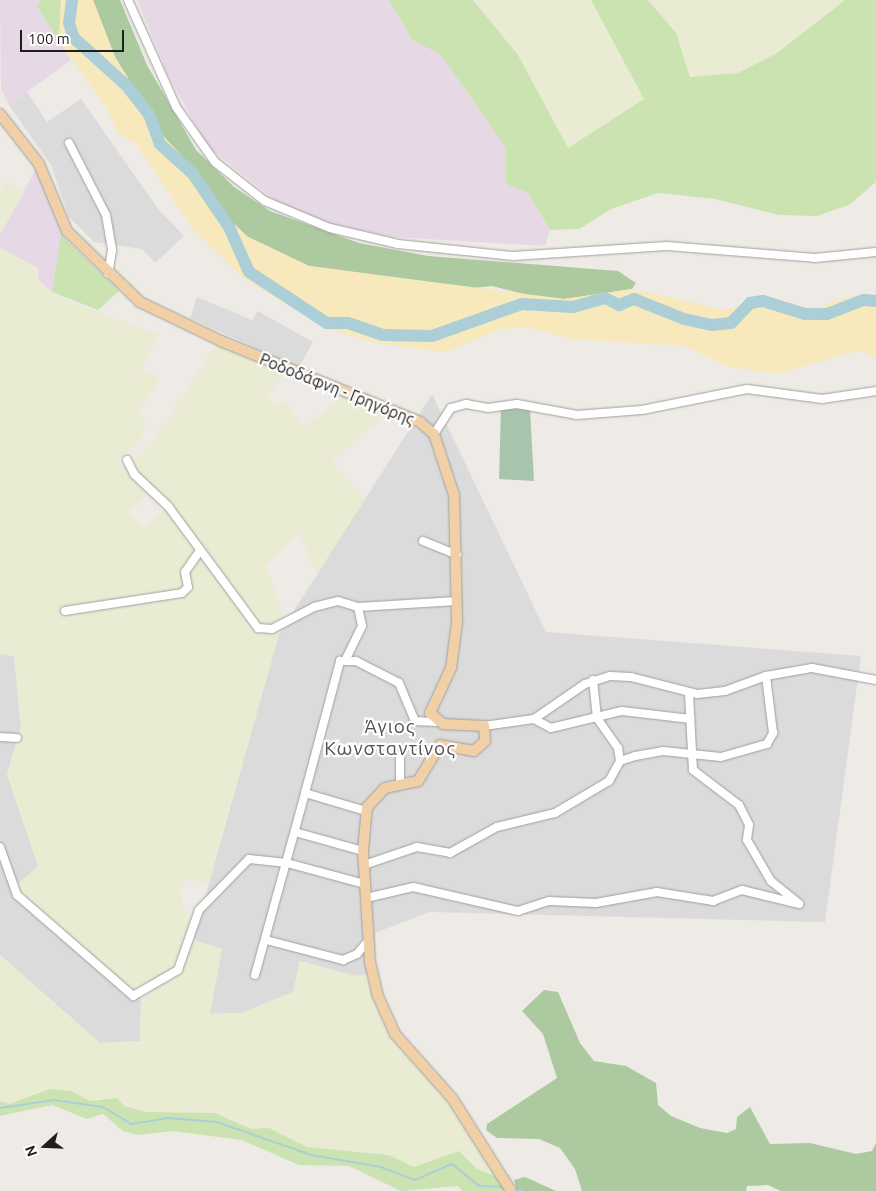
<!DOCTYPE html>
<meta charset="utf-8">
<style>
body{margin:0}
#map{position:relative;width:876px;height:1191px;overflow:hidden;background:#eeebe6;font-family:Ubuntu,sans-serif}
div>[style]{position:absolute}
.residential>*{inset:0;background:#dcdbdb}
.industrial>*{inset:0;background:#e6d8e4}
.farmland>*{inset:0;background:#e9ebd3}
.grass>*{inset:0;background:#cae3b1}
.forest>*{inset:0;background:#acc99f}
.sand>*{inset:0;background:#f7e9bb}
.cemetery>*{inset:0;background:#a9c4ad}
.stream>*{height:2px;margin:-1px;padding:0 1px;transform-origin:1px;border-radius:1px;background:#abced7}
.river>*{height:12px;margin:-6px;padding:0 6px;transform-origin:6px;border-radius:6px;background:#abced7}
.roads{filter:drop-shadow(0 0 1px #9f9f9f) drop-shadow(0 0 1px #9f9f9f)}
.minor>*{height:8px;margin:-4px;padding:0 4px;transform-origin:4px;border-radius:4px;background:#fff}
.major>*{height:10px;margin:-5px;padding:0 5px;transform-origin:5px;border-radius:5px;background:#f1d0a7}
span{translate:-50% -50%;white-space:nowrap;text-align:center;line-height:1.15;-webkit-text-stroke:4.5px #fff;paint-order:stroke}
.street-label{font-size:16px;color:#1e1e1e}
.quarter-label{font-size:19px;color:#515151;letter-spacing:1px}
.north{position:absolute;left:20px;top:1121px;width:50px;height:50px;-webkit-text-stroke:4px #fff;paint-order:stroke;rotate:250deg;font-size:14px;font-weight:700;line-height:20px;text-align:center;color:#1e1e1e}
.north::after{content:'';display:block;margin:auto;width:18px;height:22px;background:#1e1e1e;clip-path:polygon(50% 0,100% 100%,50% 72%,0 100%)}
.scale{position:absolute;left:20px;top:30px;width:104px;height:22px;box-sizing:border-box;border:2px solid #1e1e1e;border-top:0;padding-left:6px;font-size:15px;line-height:18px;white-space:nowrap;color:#1e1e1e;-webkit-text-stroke:4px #fff;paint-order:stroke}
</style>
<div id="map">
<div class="residential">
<div style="clip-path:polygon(27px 92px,47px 122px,81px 99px,159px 210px,184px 236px,155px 263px,142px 249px,94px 242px,69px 217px,51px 165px,9px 105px)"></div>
<div style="clip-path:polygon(197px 297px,252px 320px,258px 311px,313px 342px,299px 367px,190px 318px)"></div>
<div style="clip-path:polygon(432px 394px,546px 632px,861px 656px,825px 922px,429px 912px,375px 933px,375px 973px,355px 976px,300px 961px,293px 992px,241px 1013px,209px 1014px,222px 949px,193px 940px,279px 634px)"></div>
<div style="clip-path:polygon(0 654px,14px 655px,21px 728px,7px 774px,38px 866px,141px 992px,140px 1041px,100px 1043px,0 955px)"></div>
</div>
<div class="industrial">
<div style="clip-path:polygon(0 0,40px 0,37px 7px,71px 60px,9px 105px,1px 88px)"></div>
<div style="clip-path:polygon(137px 0,389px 0,412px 40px,441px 55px,506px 148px,506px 184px,528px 193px,550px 230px,545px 246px,393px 237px,326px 223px,278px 203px,207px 146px,168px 75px)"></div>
<div style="clip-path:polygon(37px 167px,63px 235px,52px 292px,38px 280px,37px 268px,0 248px,0 234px)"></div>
</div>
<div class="farmland">
<div style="clip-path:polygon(473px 0,591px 0,644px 99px,568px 148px,518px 55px)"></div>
<div style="clip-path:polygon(648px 0,845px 0,777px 53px,738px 73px,690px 77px,676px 33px)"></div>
<div style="clip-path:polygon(5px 181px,24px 193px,0 234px,0 191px)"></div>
<div style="clip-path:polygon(evenodd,0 248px,38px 268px,38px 280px,56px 296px,160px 335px,139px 370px,160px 378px,138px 415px,146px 424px,141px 440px,119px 458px,123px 468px,149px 447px,217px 344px,285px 372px,267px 398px,276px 407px,283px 400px,305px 427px,344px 395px,388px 412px,331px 462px,365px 499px,317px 574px,299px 532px,266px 567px,286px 623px,279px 634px,209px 883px,187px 879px,181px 889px,182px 908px,191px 916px,181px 954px,175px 968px,141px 992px,126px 992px,13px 889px,38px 866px,7px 774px,21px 728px,14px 656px,0 654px,0 248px,152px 490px,169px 504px,145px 529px,129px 512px,152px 490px)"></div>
<div style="clip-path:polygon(193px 940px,222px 949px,210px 1014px,241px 1013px,293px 992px,300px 961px,355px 976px,367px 974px,386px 1029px,439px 1090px,497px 1177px,477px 1169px,466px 1155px,414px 1167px,389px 1155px,307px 1147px,269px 1128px,251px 1129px,215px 1113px,147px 1112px,99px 1098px,90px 1101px,71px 1091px,9px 1104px,0 1101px,0 955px,100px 1043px,140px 1041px,141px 1000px,183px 968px)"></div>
</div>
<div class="grass">
<div style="clip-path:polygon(40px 0,61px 0,59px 41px,37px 7px)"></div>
<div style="clip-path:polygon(389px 0,473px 0,518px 55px,568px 148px,644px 99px,591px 0,648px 0,676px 33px,690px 77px,738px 73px,777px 53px,845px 0,876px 0,876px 182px,849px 205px,817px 216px,779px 215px,715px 199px,658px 193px,611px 209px,579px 229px,550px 230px,528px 193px,506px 184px,506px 148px,441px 55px,412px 40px)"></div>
<div style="clip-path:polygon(61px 235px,119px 291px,98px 310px,52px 292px)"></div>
<div style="clip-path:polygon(50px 1089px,71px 1091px,90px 1101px,117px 1098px,124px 1106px,147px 1112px,215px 1113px,251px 1129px,269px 1128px,307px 1147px,389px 1155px,414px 1167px,459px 1151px,477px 1169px,497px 1177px,506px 1191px,462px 1191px,458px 1186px,401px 1191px,349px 1166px,299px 1165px,242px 1140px,172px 1131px,138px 1135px,123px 1131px,103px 1114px,87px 1119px,52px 1105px,0 1116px,0 1101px,9px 1104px)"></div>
</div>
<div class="forest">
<div style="clip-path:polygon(93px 0,120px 0,147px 65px,196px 150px,234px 187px,270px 211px,359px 243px,428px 256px,618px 271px,636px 283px,632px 289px,564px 299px,524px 294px,492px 286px,473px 288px,309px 266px,248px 237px,227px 217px,196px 171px,164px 137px,115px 57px)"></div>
<div style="clip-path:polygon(544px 990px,558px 992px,580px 1043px,594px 1061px,626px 1066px,656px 1083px,658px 1105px,671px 1116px,700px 1128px,727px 1133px,736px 1129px,737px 1117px,750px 1107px,770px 1144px,810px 1143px,856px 1154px,872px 1151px,876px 1143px,876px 1191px,781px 1191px,768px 1185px,747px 1186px,746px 1191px,582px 1191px,575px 1169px,560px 1148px,539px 1139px,497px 1138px,486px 1130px,487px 1124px,557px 1078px,543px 1034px,522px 1011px)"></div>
<div style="clip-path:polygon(525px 1177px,556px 1191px,517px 1191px,514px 1180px)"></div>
</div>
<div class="sand">
<div style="clip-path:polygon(61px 0,93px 0,115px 57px,164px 137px,196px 171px,227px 218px,248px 237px,309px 266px,564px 299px,632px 289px,726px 310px,764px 297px,811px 309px,852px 296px,876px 295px,876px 358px,861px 350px,777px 374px,729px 367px,684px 346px,572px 339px,527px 327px,500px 329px,446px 352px,376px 343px,330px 330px,243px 278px,193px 229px,137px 145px,117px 132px,107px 108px,59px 41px)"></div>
</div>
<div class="cemetery">
<div style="clip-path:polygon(501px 408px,530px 410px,534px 481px,499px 479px)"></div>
</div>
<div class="stream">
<div style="left:0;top:1108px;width:55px;rotate:-8.4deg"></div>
<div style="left:54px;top:1100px;width:49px;rotate:8.1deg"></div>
<div style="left:103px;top:1107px;width:33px;rotate:31deg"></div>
<div style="left:131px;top:1124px;width:36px;rotate:-9deg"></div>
<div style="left:167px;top:1118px;width:50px;rotate:4.6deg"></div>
<div style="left:217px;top:1122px;width:100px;rotate:19.3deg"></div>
<div style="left:311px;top:1155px;width:71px;rotate:9.7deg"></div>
<div style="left:381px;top:1167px;width:36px;rotate:21deg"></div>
<div style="left:415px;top:1180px;width:40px;rotate:-23.4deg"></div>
<div style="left:452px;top:1164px;width:35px;rotate:39deg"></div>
<div style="left:479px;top:1186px;width:23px;rotate:2deg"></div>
<div style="left:516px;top:1189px;width:8px;rotate:14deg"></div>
</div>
<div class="river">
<div style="left:72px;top:0;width:23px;rotate:97deg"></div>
<div style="left:69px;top:23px;width:16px;rotate:72deg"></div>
<div style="left:74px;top:38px;width:70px;rotate:42.1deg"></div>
<div style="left:126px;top:85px;width:37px;rotate:52deg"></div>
<div style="left:149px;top:114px;width:32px;rotate:70deg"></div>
<div style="left:160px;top:144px;width:45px;rotate:42.3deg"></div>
<div style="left:193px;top:174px;width:64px;rotate:55.8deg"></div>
<div style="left:229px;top:227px;width:49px;rotate:66deg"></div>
<div style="left:249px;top:272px;width:93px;rotate:33.2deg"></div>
<div style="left:327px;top:323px;width:21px"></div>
<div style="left:348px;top:323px;width:37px;rotate:19deg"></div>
<div style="left:383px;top:335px;width:49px;rotate:1.2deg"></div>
<div style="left:432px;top:336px;width:96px;rotate:-19.6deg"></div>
<div style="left:522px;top:304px;width:51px;rotate:3.4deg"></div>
<div style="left:573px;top:307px;width:33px;rotate:-16deg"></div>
<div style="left:605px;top:298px;width:16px;rotate:27deg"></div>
<div style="left:619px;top:305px;width:16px;rotate:-22deg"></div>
<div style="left:634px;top:299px;width:54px;rotate:21.8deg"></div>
<div style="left:684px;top:319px;width:29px;rotate:12deg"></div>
<div style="left:712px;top:325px;width:19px;rotate:-6deg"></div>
<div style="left:731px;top:323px;width:28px;rotate:-46deg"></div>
<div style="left:750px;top:303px;width:13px;rotate:-9deg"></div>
<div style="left:763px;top:301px;width:44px;rotate:17.2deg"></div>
<div style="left:805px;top:314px;width:22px"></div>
<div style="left:827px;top:314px;width:40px;rotate:-21deg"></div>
<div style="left:864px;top:300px;width:12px;rotate:5deg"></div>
</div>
<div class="roads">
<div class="minor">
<div style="left:128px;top:0;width:117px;rotate:65.8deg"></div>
<div style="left:176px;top:107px;width:67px;rotate:54.7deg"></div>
<div style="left:215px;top:162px;width:63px;rotate:38deg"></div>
<div style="left:265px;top:201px;width:70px;rotate:22.6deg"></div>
<div style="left:330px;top:228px;width:70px;rotate:13.2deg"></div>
<div style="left:398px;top:244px;width:116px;rotate:6deg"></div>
<div style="left:513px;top:256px;width:154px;rotate:-3.7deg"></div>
<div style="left:667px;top:246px;width:148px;rotate:4.6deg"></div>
<div style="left:815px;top:258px;width:61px;rotate:-5.6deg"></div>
<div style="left:69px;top:143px;width:81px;rotate:62.8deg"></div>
<div style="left:106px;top:215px;width:36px;rotate:80deg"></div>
<div style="left:112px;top:250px;width:24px;rotate:99deg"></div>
<div style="left:434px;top:434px;width:31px;rotate:-57deg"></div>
<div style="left:451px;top:408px;width:16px;rotate:-15deg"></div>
<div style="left:466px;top:404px;width:22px;rotate:10deg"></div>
<div style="left:488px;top:408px;width:29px;rotate:-8deg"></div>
<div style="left:517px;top:404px;width:61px;rotate:10.4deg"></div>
<div style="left:577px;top:415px;width:65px;rotate:-4.4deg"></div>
<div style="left:642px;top:410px;width:107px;rotate:-11.3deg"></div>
<div style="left:747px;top:389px;width:76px;rotate:7.6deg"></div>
<div style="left:822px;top:399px;width:55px;rotate:-8.4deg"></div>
<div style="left:127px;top:460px;width:16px;rotate:63deg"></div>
<div style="left:134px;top:474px;width:47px;rotate:43.3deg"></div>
<div style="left:168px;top:506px;width:152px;rotate:53.6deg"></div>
<div style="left:258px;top:628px;width:14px;rotate:4deg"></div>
<div style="left:272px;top:629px;width:47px;rotate:-27.6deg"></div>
<div style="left:314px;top:607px;width:25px;rotate:-14deg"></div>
<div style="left:338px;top:601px;width:21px;rotate:17deg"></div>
<div style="left:358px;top:607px;width:19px;rotate:78deg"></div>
<div style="left:362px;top:626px;width:37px;rotate:116deg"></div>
<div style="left:423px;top:541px;width:37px;rotate:22deg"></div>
<div style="left:358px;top:607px;width:99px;rotate:-3.5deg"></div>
<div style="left:65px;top:611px;width:118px;rotate:-8.7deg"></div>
<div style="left:182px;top:593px;width:8px;rotate:-45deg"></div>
<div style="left:188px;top:587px;width:15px;rotate:-101deg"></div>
<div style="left:185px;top:572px;width:24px;rotate:-55deg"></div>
<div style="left:593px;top:680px;width:38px;rotate:84deg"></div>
<div style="left:597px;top:718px;width:37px;rotate:55deg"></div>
<div style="left:618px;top:748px;width:13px;rotate:81deg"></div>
<div style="left:689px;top:694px;width:76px;rotate:87deg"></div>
<div style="left:693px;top:770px;width:58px;rotate:37.3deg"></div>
<div style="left:739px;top:805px;width:22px;rotate:63deg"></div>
<div style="left:749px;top:825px;width:15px;rotate:98deg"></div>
<div style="left:747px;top:840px;width:48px;rotate:59.7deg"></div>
<div style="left:771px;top:881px;width:36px;rotate:39deg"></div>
<div style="left:534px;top:719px;width:19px;rotate:28deg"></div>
<div style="left:551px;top:728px;width:73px;rotate:-13.5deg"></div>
<div style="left:622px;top:711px;width:69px;rotate:6.6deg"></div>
<div style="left:484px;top:726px;width:50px;rotate:-8deg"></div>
<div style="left:534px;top:719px;width:62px;rotate:-34.5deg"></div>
<div style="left:585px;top:684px;width:26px;rotate:-18deg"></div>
<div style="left:610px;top:676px;width:21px;rotate:3deg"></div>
<div style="left:631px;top:677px;width:68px;rotate:14.4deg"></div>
<div style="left:697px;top:694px;width:28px;rotate:-6deg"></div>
<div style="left:725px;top:691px;width:44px;rotate:-20.1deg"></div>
<div style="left:766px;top:676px;width:47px;rotate:-9.9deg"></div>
<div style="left:812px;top:668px;width:65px;rotate:10.6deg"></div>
<div style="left:0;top:737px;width:17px;rotate:3deg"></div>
<div style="left:400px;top:785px;width:29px;rotate:-90deg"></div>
<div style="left:305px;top:793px;width:137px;rotate:-75.1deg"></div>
<div style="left:340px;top:661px;width:16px"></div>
<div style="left:356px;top:661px;width:48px;rotate:27.1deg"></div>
<div style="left:399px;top:683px;width:41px;rotate:67.2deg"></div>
<div style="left:415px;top:721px;width:20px;rotate:3deg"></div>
<div style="left:295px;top:832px;width:71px;rotate:15.6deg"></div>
<div style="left:0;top:847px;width:51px;rotate:70.5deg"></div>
<div style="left:17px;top:895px;width:154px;rotate:41deg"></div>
<div style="left:133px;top:996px;width:52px;rotate:-30deg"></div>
<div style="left:178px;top:970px;width:64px;rotate:-70.7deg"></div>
<div style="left:199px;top:910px;width:71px;rotate:-45.6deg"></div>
<div style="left:249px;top:859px;width:38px;rotate:6deg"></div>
<div style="left:287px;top:863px;width:81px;rotate:15.1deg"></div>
<div style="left:364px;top:865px;width:56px;rotate:-18.8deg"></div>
<div style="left:417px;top:847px;width:34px;rotate:10deg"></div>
<div style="left:450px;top:853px;width:54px;rotate:-29deg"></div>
<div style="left:497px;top:827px;width:60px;rotate:-13.6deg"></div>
<div style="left:555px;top:813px;width:63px;rotate:-30.7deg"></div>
<div style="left:609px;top:781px;width:23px;rotate:-61deg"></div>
<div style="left:620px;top:761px;width:16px;rotate:-18deg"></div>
<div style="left:635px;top:756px;width:28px;rotate:-10deg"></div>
<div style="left:663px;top:751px;width:58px;rotate:5.9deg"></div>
<div style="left:721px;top:757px;width:48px;rotate:-15.8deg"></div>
<div style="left:767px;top:744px;width:13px;rotate:-61deg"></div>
<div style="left:773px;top:733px;width:57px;rotate:-97deg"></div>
<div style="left:366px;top:898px;width:48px;rotate:-13.2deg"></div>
<div style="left:413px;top:887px;width:108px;rotate:12.9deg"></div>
<div style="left:518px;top:911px;width:33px;rotate:-18deg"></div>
<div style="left:549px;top:901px;width:47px;rotate:2.4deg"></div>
<div style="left:596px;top:903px;width:62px;rotate:-10.2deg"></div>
<div style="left:657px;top:892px;width:57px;rotate:9.1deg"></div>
<div style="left:713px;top:901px;width:31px;rotate:-21deg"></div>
<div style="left:742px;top:890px;width:59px;rotate:13.8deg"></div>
<div style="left:266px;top:940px;width:80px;rotate:14.6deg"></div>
<div style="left:343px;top:960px;width:15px;rotate:-23deg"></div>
<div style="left:357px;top:954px;width:17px;rotate:-50deg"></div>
<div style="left:255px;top:975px;width:189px;rotate:-74.6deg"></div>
<div style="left:305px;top:793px;width:64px;rotate:16.4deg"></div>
</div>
<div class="major">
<div style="left:0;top:114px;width:63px;rotate:52deg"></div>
<div style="left:39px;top:164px;width:73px;rotate:67.3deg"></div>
<div style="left:67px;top:231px;width:102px;rotate:44.2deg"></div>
<div style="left:140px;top:302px;width:90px;rotate:25.7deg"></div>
<div style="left:221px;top:341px;width:215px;rotate:22.1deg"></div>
<div style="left:420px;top:422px;width:18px;rotate:41deg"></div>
<div style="left:434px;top:434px;width:64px;rotate:71.8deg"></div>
<div style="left:454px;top:495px;width:127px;rotate:88.6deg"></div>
<div style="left:457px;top:622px;width:46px;rotate:97.4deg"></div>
<div style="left:451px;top:668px;width:50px;rotate:115deg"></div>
<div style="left:430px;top:713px;width:17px;rotate:40deg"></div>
<div style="left:443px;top:724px;width:41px;rotate:2.8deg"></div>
<div style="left:484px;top:726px;width:15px;rotate:86deg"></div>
<div style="left:485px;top:741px;width:15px;rotate:138deg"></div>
<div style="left:474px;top:751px;width:35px;rotate:-170deg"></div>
<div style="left:440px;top:745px;width:42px;rotate:121.4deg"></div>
<div style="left:418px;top:781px;width:34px;rotate:168deg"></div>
<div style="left:385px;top:788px;width:26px;rotate:133deg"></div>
<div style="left:367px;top:807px;width:44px;rotate:95.2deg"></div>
<div style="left:363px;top:851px;width:111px;rotate:86.4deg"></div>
<div style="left:370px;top:962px;width:35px;rotate:77deg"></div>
<div style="left:378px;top:996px;width:42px;rotate:65.9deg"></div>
<div style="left:395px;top:1034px;width:86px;rotate:48.3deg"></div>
<div style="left:452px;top:1098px;width:110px;rotate:57.6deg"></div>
</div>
</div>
<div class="street-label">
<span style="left:337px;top:389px;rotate:22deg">Ροδοδάφνη - Γρηγόρης</span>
</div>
<div class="quarter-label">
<span style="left:390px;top:738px">Άγιος<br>Κωνσταντίνος</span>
</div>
<div class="north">N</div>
<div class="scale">100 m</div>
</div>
